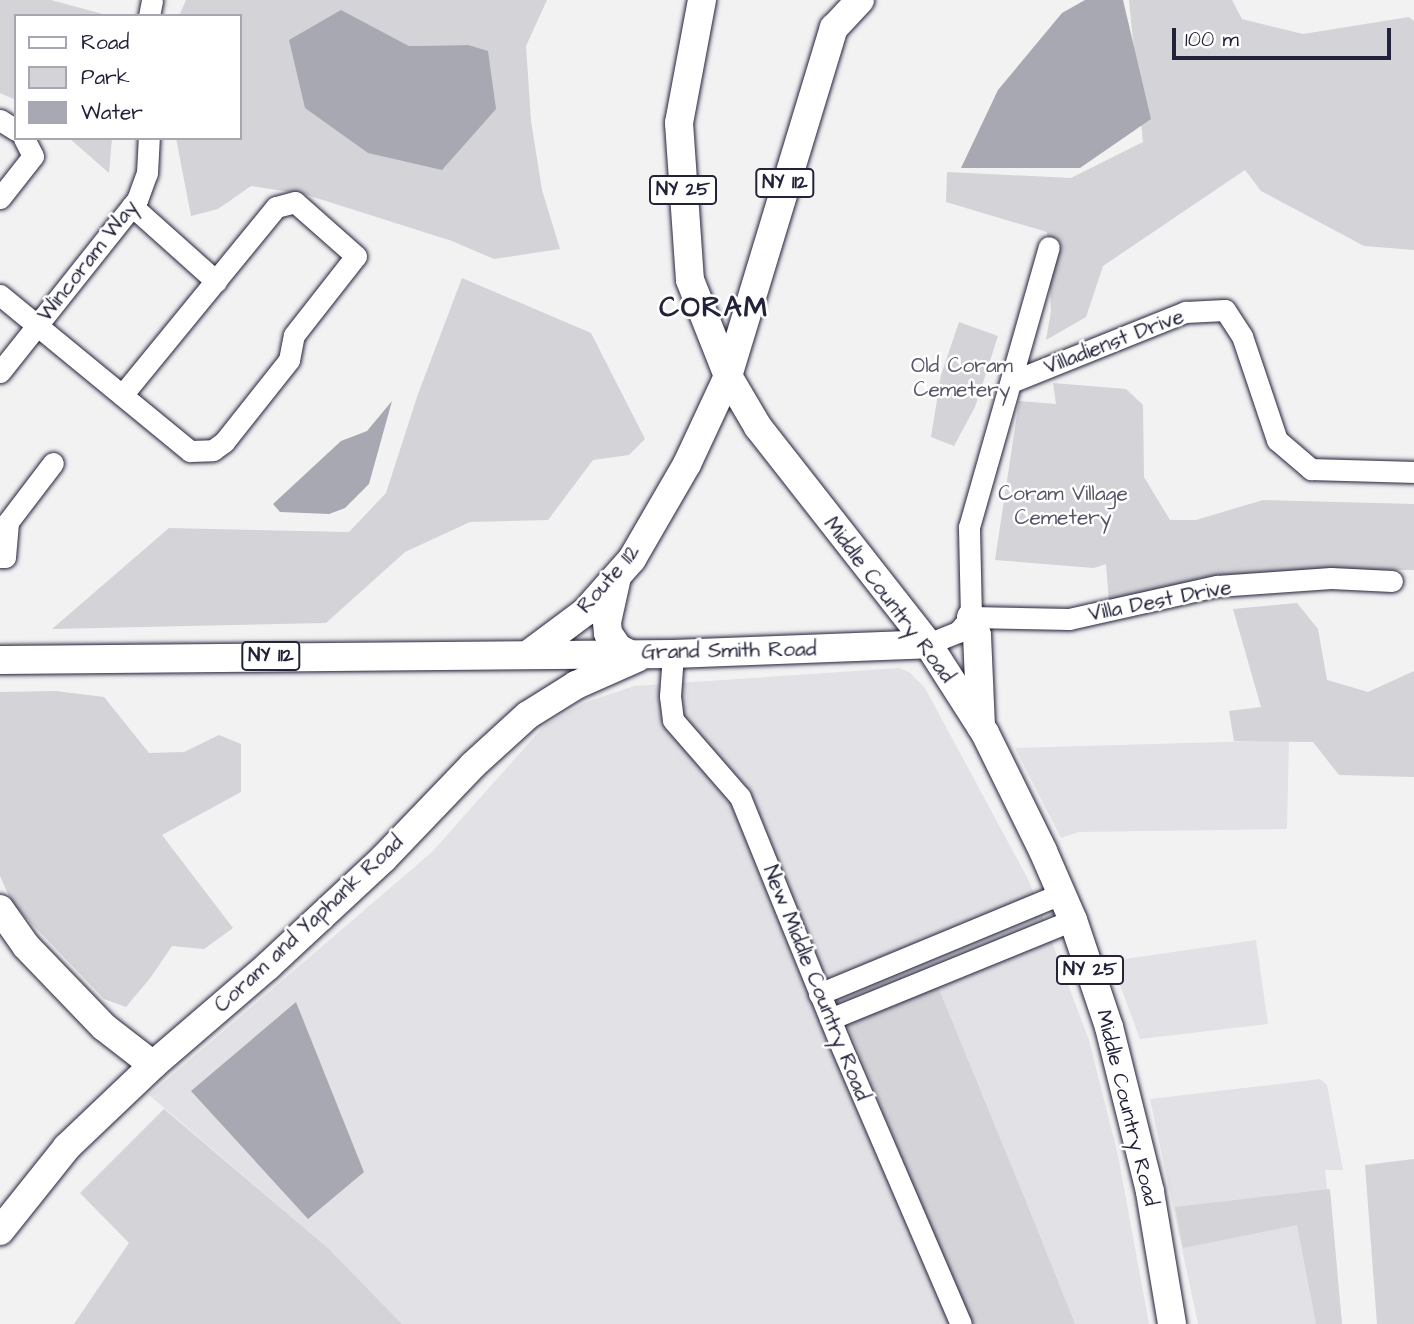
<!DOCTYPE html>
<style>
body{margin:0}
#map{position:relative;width:1414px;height:1324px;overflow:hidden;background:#f2f2f3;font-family:"Architects Daughter",sans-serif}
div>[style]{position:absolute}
.built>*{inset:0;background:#e2e2e6}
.green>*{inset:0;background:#d3d3d8}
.water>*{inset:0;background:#a8a8b2}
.roads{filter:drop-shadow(0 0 2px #22223b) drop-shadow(0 0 2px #22223b)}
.minor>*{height:21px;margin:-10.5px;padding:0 10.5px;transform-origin:10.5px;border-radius:10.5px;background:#fff}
.major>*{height:28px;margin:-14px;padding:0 14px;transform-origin:14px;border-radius:14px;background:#fff}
span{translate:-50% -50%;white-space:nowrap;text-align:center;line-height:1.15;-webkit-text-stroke:5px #fff;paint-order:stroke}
.shield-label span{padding:2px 5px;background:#fff;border:2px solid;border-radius:5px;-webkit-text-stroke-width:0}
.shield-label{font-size:19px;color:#22223b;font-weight:700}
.street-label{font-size:21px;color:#22223b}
.park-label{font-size:21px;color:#57576a}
.district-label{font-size:28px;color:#22223b;font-weight:700;letter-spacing:2px}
.legend{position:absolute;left:14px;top:14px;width:228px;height:126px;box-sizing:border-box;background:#fff;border:2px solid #a7a7b1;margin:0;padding:9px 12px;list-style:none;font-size:21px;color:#22223b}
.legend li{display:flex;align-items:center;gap:14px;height:35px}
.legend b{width:35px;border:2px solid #a7a7b1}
.scale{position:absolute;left:1172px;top:28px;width:219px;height:32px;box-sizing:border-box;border:4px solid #22223b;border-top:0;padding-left:9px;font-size:21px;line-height:24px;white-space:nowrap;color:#22223b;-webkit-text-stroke:5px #fff;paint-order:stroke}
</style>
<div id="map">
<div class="built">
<div style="clip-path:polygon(899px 668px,909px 672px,925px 688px,1029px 881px,1089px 1040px,1118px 1155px,1149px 1324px,402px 1324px,328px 1248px,149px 1095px,432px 852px,545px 725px,584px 703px,634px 686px)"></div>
<div style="clip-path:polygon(1289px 740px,1287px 829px,1079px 832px,1061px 838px,1015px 748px)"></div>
<div style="clip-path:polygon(1256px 940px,1268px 1024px,1140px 1039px,1111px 961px)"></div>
<div style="clip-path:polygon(1320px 1079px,1327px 1085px,1343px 1170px,1325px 1170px,1342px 1324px,1198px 1324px,1150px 1099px)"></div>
</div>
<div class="green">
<div style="clip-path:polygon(0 0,51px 0,110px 16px,16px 16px,16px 100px,0 93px)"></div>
<div style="clip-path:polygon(evenodd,186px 0,547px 0,526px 46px,531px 121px,542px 190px,560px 249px,494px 259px,452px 241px,304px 194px,251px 186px,218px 209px,191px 216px,176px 138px,240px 138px,240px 16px,179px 16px,186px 0,341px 11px,409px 46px,468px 45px,368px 153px,341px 11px)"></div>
<div style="clip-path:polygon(1129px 0,1232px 0,1242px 19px,1303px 34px,1409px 17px,1414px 21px,1414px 250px,1364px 246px,1261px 191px,1245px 170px,1103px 266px,1086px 317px,1046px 340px,1051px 311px,1047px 232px,946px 202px,947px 172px,1071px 178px,1143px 142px)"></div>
<div style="clip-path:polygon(69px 138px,112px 138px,109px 173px)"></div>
<div style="clip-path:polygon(462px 278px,591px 333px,645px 439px,629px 455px,593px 460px,548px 520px,470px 522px,405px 552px,326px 623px,52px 629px,169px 528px,349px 532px,386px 493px,418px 394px)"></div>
<div style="clip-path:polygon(959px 322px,998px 336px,975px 407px,954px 446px,931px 437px,941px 375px)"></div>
<div style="clip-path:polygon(1053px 383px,1126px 389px,1143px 405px,1144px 477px,1170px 520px,1196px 520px,1263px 500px,1414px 504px,1414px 570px,1364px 570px,1109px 603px,1106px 564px,1094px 568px,995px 560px,1019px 401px,1056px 404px)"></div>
<div style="clip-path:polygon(1297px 603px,1318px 629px,1327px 680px,1368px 692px,1414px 671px,1414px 777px,1339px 775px,1313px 742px,1234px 741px,1229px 711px,1261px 707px,1233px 609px)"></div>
<div style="clip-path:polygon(55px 691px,104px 697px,149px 753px,184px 752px,219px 735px,241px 744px,241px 792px,162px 835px,233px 928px,204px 949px,172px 946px,151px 977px,126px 1007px,104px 999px,12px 903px,0 876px,0 692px)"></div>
<div style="clip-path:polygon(936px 982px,1031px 1214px,1075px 1324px,971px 1324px,848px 1026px,849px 1019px)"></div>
<div style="clip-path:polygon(164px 1109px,328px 1248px,402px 1324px,74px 1324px,129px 1243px,80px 1193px)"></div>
<div style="clip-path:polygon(1414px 1159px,1414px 1324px,1377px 1324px,1365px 1165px)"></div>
<div style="clip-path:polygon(1330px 1189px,1342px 1324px,1316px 1324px,1297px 1225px,1183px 1248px,1175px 1207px)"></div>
</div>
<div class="water">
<div style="clip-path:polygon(1085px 0,1123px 0,1151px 119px,1080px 168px,961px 168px,998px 90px,1062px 13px)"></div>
<div style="clip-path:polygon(341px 10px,409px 46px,468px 45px,488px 51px,496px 109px,442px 170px,368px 153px,305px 108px,289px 40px)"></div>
<div style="clip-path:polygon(392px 401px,369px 484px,345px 508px,329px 514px,280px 512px,273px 504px,341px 441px,367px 431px)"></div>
<div style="clip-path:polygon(296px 1002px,364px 1172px,308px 1219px,191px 1091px)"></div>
</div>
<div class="roads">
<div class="minor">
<div style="left:149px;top:16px;width:16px;rotate:-79deg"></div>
<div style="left:0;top:120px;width:19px;rotate:32deg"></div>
<div style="left:0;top:198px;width:53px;rotate:-51.8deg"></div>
<div style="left:33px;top:156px;width:20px;rotate:-117deg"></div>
<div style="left:132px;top:206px;width:113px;rotate:41.8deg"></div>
<div style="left:0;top:295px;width:246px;rotate:39.4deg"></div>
<div style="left:190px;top:451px;width:23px;rotate:-2deg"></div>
<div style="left:213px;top:450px;width:14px;rotate:-36deg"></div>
<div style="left:224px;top:442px;width:105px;rotate:-51.6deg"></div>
<div style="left:289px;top:360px;width:25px;rotate:-79deg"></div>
<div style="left:294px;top:335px;width:100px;rotate:-51.9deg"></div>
<div style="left:356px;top:256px;width:81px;rotate:-138.5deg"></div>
<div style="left:295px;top:202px;width:20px;rotate:165deg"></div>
<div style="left:276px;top:207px;width:243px;rotate:129.3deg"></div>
<div style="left:0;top:372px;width:220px;rotate:-51.5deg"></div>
<div style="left:137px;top:200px;width:29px;rotate:-70deg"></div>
<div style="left:147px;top:173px;width:35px;rotate:-87deg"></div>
<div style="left:1011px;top:382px;width:188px;rotate:-21.9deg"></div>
<div style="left:1185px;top:312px;width:40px;rotate:-2.9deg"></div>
<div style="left:1225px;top:310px;width:31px;rotate:57deg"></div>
<div style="left:1242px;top:336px;width:110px;rotate:71.4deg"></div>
<div style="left:1277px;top:440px;width:45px;rotate:40.5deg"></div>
<div style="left:1311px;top:469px;width:103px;rotate:1.7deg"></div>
<div style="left:0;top:557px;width:5px"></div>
<div style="left:5px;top:557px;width:35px;rotate:-85deg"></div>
<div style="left:8px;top:522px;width:74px;rotate:-52.7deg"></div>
<div style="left:971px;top:617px;width:98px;rotate:1.2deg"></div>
<div style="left:1069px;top:619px;width:152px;rotate:-12.6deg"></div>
<div style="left:1217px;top:586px;width:114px;rotate:-4deg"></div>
<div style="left:1331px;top:578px;width:61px;rotate:2.8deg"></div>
<div style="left:928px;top:644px;width:32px;rotate:-22deg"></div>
<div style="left:958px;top:632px;width:20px;rotate:-49deg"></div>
<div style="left:971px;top:617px;width:90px;rotate:-91.3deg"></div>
<div style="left:969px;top:527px;width:291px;rotate:-74.1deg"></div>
<div style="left:673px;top:654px;width:42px;rotate:94.1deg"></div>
<div style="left:670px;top:696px;width:24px;rotate:83deg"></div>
<div style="left:673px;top:720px;width:102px;rotate:49deg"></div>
<div style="left:740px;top:797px;width:263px;rotate:67.9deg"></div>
<div style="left:839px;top:1041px;width:308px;rotate:66.7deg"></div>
<div style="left:819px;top:994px;width:262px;rotate:-22.5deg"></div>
<div style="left:830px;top:1019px;width:262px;rotate:-22.2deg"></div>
</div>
<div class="major">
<div style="left:702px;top:0;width:125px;rotate:100.6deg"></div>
<div style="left:679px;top:123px;width:157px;rotate:86deg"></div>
<div style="left:690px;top:280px;width:103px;rotate:68.4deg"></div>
<div style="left:728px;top:376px;width:59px;rotate:59.5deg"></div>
<div style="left:758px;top:427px;width:276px;rotate:51.9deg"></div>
<div style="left:928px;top:644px;width:106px;rotate:57.4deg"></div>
<div style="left:985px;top:733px;width:131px;rotate:63.8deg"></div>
<div style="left:1043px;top:851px;width:75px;rotate:66.5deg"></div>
<div style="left:1073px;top:920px;width:113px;rotate:71.4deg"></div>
<div style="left:1109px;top:1027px;width:170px;rotate:76deg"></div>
<div style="left:1150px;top:1192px;width:134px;rotate:80.5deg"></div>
<div style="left:617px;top:577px;width:46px;rotate:102.5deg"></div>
<div style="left:607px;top:622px;width:11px;rotate:85deg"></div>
<div style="left:608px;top:633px;width:18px;rotate:56deg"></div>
<div style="left:618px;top:648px;width:11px;rotate:27deg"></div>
<div style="left:971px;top:617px;width:19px;rotate:72deg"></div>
<div style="left:977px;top:635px;width:92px;rotate:87.5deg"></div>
<div style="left:530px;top:653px;width:69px;rotate:-36.7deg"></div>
<div style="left:585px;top:612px;width:71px;rotate:-48.4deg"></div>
<div style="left:632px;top:559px;width:110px;rotate:-59.9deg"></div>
<div style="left:687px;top:464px;width:97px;rotate:-65deg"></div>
<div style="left:728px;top:376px;width:364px;rotate:-73.1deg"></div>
<div style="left:834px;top:28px;width:38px;rotate:-47deg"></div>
<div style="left:0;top:660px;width:673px;rotate:-0.51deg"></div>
<div style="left:673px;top:654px;width:255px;rotate:-2.2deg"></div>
<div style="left:0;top:909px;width:45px;rotate:54.9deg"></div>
<div style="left:26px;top:946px;width:112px;rotate:46.1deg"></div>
<div style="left:104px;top:1027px;width:62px;rotate:37.8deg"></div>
<div style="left:0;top:1231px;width:107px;rotate:-51.4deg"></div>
<div style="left:67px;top:1147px;width:119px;rotate:-43.6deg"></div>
<div style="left:153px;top:1065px;width:152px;rotate:-40.7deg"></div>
<div style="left:268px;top:966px;width:157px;rotate:-42.9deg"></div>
<div style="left:383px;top:859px;width:130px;rotate:-46.2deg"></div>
<div style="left:473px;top:765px;width:74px;rotate:-42.3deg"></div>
<div style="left:528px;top:715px;width:57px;rotate:-32deg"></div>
<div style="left:576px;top:685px;width:67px;rotate:-23.9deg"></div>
</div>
</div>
<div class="shield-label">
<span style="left:785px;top:183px">NY 112</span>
<span style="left:683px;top:190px">NY 25</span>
<span style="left:271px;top:656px">NY 112</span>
<span style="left:1090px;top:970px">NY 25</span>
</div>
<div class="street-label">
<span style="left:88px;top:261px;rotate:-52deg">Wincoram Way</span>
<span style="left:1114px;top:342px;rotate:-21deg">Villadienst Drive</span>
<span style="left:609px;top:579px;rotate:-49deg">Route 112</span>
<span style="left:889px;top:600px;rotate:53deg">Middle Country Road</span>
<span style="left:1160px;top:601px;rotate:-11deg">Villa Dest Drive</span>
<span style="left:729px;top:651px;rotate:-1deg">Grand Smith Road</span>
<span style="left:309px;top:924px;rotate:-43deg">Coram and Yaphank Road</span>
<span style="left:816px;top:983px;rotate:68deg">New Middle Country Road</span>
<span style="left:1127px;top:1108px;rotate:76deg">Middle Country Road</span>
</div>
<div class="park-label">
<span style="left:962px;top:378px">Old Coram<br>Cemetery</span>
<span style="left:1063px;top:506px">Coram Village<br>Cemetery</span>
</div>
<div class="district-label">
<span style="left:714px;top:308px">CORAM</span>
</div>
<ul class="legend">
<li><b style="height:9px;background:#fff"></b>Road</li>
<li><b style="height:19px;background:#d3d3d8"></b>Park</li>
<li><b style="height:19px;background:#a8a8b2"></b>Water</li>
</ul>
<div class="scale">100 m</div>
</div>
